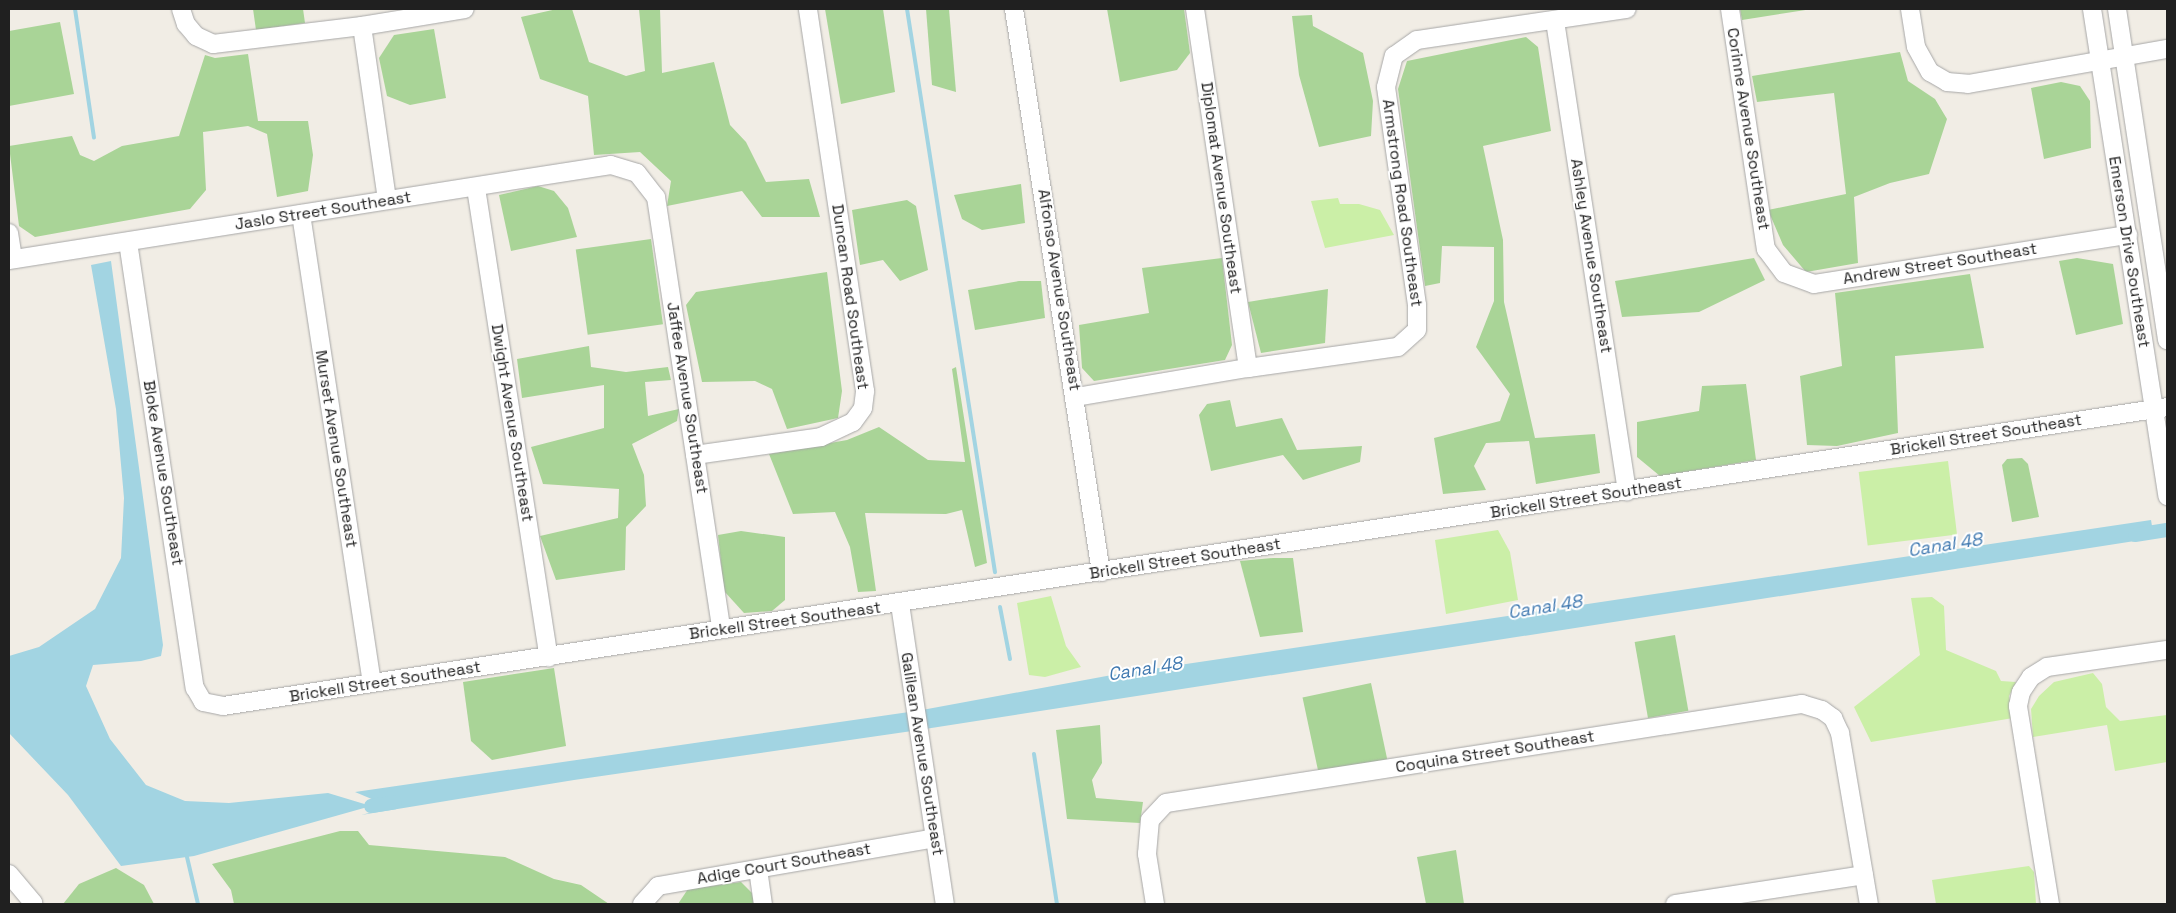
<!DOCTYPE html>
<style>
body{margin:0}
#map{position:relative;width:2176px;height:913px;overflow:hidden;background:#f1ede5;font-family:"Space Grotesk",sans-serif}
div>[style]{position:absolute}
.grass>*{inset:0;background:#cbefa7;transform-origin:0 0}
.forest>*{inset:0;background:#a9d497;transform-origin:0 0}
.water>*{inset:0;background:#a2d4e2}
.stream>*{height:4px;margin:-2px;padding:0 2px;transform-origin:2px;border-radius:2px;background:#a2d4e2}
.canal>*{height:14px;margin:-7px;padding:0 7px;transform-origin:7px;border-radius:7px;background:#a2d4e2}
.roads{filter:drop-shadow(0 0 1px #a7a7a7) drop-shadow(0 0 1px #a7a7a7)}
.minor>*{height:18px;margin:-9px;padding:0 9px;transform-origin:9px;border-radius:9px;background:#fff}
span{translate:-50% -50%;white-space:nowrap;text-align:center;line-height:1.15;-webkit-text-stroke:4px #fff;paint-order:stroke}
.street-label{font-size:16px;color:#202020}
.water-label{font-size:18px;color:#4079b0;font-style:italic}
.frame{position:absolute;inset:0;border:10px solid #202020;pointer-events:none}
</style>
<div id="map">
<div class="grass">
<div style="clip-path:polygon(1338px 198px,1340px 204px,1359px 204px,1380px 210px,1394px 235px,1325px 248px,1311px 201px)"></div>
<div style="left:1948px;top:461px;width:74px;height:90px;rotate:83deg"></div>
<div style="clip-path:polygon(1498px 530px,1510px 552px,1518px 600px,1446px 614px,1435px 540px)"></div>
<div style="clip-path:polygon(1051px 596px,1066px 646px,1081px 667px,1045px 677px,1029px 675px,1017px 603px)"></div>
<div style="clip-path:polygon(1932px 597px,1944px 606px,1946px 650px,1996px 671px,2001px 681px,2016px 682px,2009px 696px,2013px 718px,1871px 742px,1854px 707px,1920px 655px,1911px 598px)"></div>
<div style="clip-path:polygon(2093px 673px,2102px 684px,2106px 707px,2120px 721px,2167px 715px,2167px 762px,2115px 771px,2107px 725px,2033px 737px,2031px 709px,2039px 696px,2054px 682px)"></div>
<div style="clip-path:polygon(2029px 866px,2034px 872px,2036px 904px,1936px 904px,1932px 880px)"></div>
</div>
<div class="forest">
<div style="clip-path:polygon(253px 9px,303px 9px,305px 23px,256px 30px)"></div>
<div style="clip-path:polygon(557px 9px,572px 9px,589px 62px,626px 76px,645px 71px,639px 9px,660px 9px,662px 73px,714px 62px,730px 125px,746px 142px,766px 182px,809px 179px,820px 217px,762px 217px,742px 191px,667px 206px,671px 181px,640px 152px,594px 155px,588px 96px,540px 79px,521px 17px)"></div>
<div style="clip-path:polygon(825px 9px,883px 9px,895px 92px,841px 104px)"></div>
<div style="clip-path:polygon(926px 9px,949px 9px,956px 92px,932px 85px)"></div>
<div style="clip-path:polygon(1107px 9px,1184px 9px,1190px 53px,1177px 70px,1120px 82px)"></div>
<div style="clip-path:polygon(1740px 9px,1812px 9px,1742px 20px)"></div>
<div style="clip-path:polygon(1312px 15px,1313px 26px,1363px 53px,1373px 101px,1371px 136px,1319px 147px,1299px 75px,1292px 16px)"></div>
<div style="clip-path:polygon(60px 22px,74px 94px,9px 106px,9px 31px)"></div>
<div style="clip-path:polygon(434px 29px,446px 98px,410px 105px,387px 96px,379px 58px,394px 35px)"></div>
<div style="clip-path:polygon(1526px 37px,1538px 47px,1551px 131px,1483px 146px,1503px 240px,1504px 302px,1535px 438px,1595px 434px,1600px 473px,1536px 484px,1529px 441px,1486px 443px,1474px 466px,1486px 490px,1443px 494px,1434px 438px,1500px 421px,1510px 394px,1476px 347px,1494px 301px,1494px 247px,1442px 246px,1440px 283px,1425px 286px,1398px 89px,1407px 61px)"></div>
<div style="clip-path:polygon(1900px 52px,1908px 81px,1935px 99px,1947px 119px,1929px 174px,1890px 183px,1854px 197px,1858px 263px,1806px 272px,1783px 245px,1768px 210px,1846px 194px,1834px 93px,1757px 102px,1752px 76px)"></div>
<div style="clip-path:polygon(248px 54px,258px 121px,308px 121px,313px 155px,308px 191px,277px 197px,267px 134px,248px 126px,203px 132px,206px 190px,190px 209px,35px 237px,19px 226px,9px 146px,72px 136px,80px 155px,94px 161px,122px 146px,179px 136px,205px 55px,215px 58px)"></div>
<div style="clip-path:polygon(2061px 82px,2080px 86px,2090px 101px,2091px 148px,2044px 159px,2031px 88px)"></div>
<div style="clip-path:polygon(1021px 184px,1025px 223px,982px 230px,962px 219px,954px 195px)"></div>
<div style="clip-path:polygon(538px 186px,554px 191px,568px 208px,577px 237px,511px 251px,499px 195px)"></div>
<div style="clip-path:polygon(907px 200px,916px 206px,928px 270px,900px 281px,883px 260px,860px 265px,852px 210px)"></div>
<div style="left:651px;top:239px;width:86px;height:76px;rotate:82deg"></div>
<div style="clip-path:polygon(1222px 258px,1232px 345px,1225px 360px,1094px 381px,1082px 368px,1079px 325px,1149px 313px,1142px 268px)"></div>
<div style="clip-path:polygon(1754px 258px,1765px 280px,1699px 312px,1622px 317px,1615px 281px)"></div>
<div style="clip-path:polygon(2077px 258px,2113px 264px,2123px 324px,2076px 335px,2059px 261px)"></div>
<div style="clip-path:polygon(827px 272px,842px 391px,838px 418px,787px 429px,772px 389px,755px 381px,702px 382px,686px 305px,696px 292px)"></div>
<div style="clip-path:polygon(1970px 274px,1984px 348px,1895px 356px,1898px 433px,1837px 446px,1807px 445px,1800px 376px,1842px 366px,1835px 293px)"></div>
<div style="clip-path:polygon(1019px 281px,1041px 281px,1045px 318px,975px 330px,968px 290px)"></div>
<div style="clip-path:polygon(1328px 289px,1325px 343px,1261px 353px,1248px 302px)"></div>
<div style="clip-path:polygon(589px 346px,591px 367px,626px 372px,668px 367px,671px 380px,645px 382px,648px 416px,679px 409px,677px 421px,632px 444px,644px 475px,646px 506px,626px 527px,625px 570px,556px 580px,540px 536px,618px 518px,619px 489px,543px 484px,531px 447px,604px 428px,604px 385px,522px 398px,517px 359px)"></div>
<div style="clip-path:polygon(956px 367px,987px 563px,975px 567px,962px 510px,946px 514px,865px 513px,876px 591px,858px 592px,850px 547px,835px 512px,793px 514px,769px 454px,847px 440px,879px 427px,928px 460px,965px 462px,952px 369px)"></div>
<div style="clip-path:polygon(1746px 384px,1756px 460px,1660px 476px,1637px 457px,1637px 422px,1699px 411px,1702px 386px)"></div>
<div style="clip-path:polygon(1230px 400px,1236px 427px,1282px 418px,1297px 450px,1362px 446px,1360px 462px,1303px 480px,1283px 455px,1211px 471px,1199px 415px,1207px 404px)"></div>
<div style="clip-path:polygon(2022px 458px,2028px 464px,2039px 517px,2012px 522px,2002px 465px,2007px 459px)"></div>
<div style="clip-path:polygon(741px 531px,785px 537px,785px 600px,772px 611px,744px 613px,724px 591px,718px 535px)"></div>
<div style="clip-path:polygon(1273px 558px,1293px 558px,1303px 632px,1260px 637px,1240px 561px)"></div>
<div style="left:1675px;top:635px;width:77px;height:41px;rotate:80deg"></div>
<div style="clip-path:polygon(554px 668px,566px 746px,492px 760px,471px 741px,463px 682px)"></div>
<div style="left:1371px;top:683px;width:79px;height:70px;rotate:78deg"></div>
<div style="clip-path:polygon(1100px 725px,1102px 763px,1092px 780px,1096px 798px,1143px 802px,1140px 823px,1067px 819px,1056px 730px)"></div>
<div style="clip-path:polygon(340px 831px,358px 831px,369px 845px,505px 857px,554px 879px,581px 885px,609px 904px,234px 904px,231px 890px,212px 864px)"></div>
<div style="clip-path:polygon(1456px 850px,1464px 904px,1426px 904px,1417px 857px)"></div>
<div style="clip-path:polygon(116px 868px,144px 885px,154px 904px,63px 904px,79px 884px)"></div>
<div style="clip-path:polygon(741px 882px,752px 893px,754px 904px,678px 904px,688px 889px)"></div>
</div>
<div class="water">
<div style="clip-path:polygon(111px 261px,163px 645px,161px 656px,141px 661px,93px 665px,86px 686px,110px 739px,146px 785px,185px 801px,229px 803px,328px 793px,371px 806px,194px 856px,121px 866px,68px 795px,9px 733px,9px 656px,39px 647px,95px 609px,121px 558px,124px 498px,116px 409px,91px 265px)"></div>
<div style="clip-path:polygon(2151px 520px,2154px 538px,925px 729px,922px 710px,1112px 675px)"></div>
<div style="clip-path:polygon(909px 712px,912px 731px,574px 780px,361px 815px,373px 812px,377px 806px,374px 800px,355px 792px)"></div>
</div>
<div class="stream">
<div style="left:75px;top:9px;width:130px;rotate:81.6deg"></div>
<div style="left:907px;top:9px;width:570px;rotate:81.12deg"></div>
<div style="left:1000px;top:607px;width:53px;rotate:79.1deg"></div>
<div style="left:1034px;top:754px;width:152px;rotate:81.3deg"></div>
<div style="left:187px;top:857px;width:48px;rotate:76.8deg"></div>
</div>
<div class="canal">
<div style="left:2135px;top:535px;width:32px;rotate:-9deg"></div>
<div style="left:371px;top:806px;width:24px;rotate:-9deg"></div>
</div>
<div class="roads">
<div class="minor">
<div style="left:181px;top:9px;width:16px;rotate:72deg"></div>
<div style="left:186px;top:24px;width:16px;rotate:50deg"></div>
<div style="left:196px;top:36px;width:19px;rotate:25deg"></div>
<div style="left:213px;top:44px;width:150px;rotate:-6.9deg"></div>
<div style="left:362px;top:26px;width:104px;rotate:-9.4deg"></div>
<div style="left:1014px;top:9px;width:570px;rotate:81.22deg"></div>
<div style="left:1195px;top:9px;width:363px;rotate:81.6deg"></div>
<div style="left:1730px;top:9px;width:243px;rotate:81.5deg"></div>
<div style="left:1766px;top:249px;width:30px;rotate:53deg"></div>
<div style="left:1784px;top:273px;width:32px;rotate:20deg"></div>
<div style="left:1814px;top:284px;width:318px;rotate:-8.9deg"></div>
<div style="left:1910px;top:9px;width:38px;rotate:81deg"></div>
<div style="left:1916px;top:47px;width:29px;rotate:61deg"></div>
<div style="left:1930px;top:72px;width:20px;rotate:30deg"></div>
<div style="left:1947px;top:82px;width:21px;rotate:5deg"></div>
<div style="left:1968px;top:84px;width:202px;rotate:-10deg"></div>
<div style="left:2092px;top:9px;width:493px;rotate:81.2deg"></div>
<div style="left:2117px;top:9px;width:335px;rotate:81.4deg"></div>
<div style="left:1555px;top:21px;width:476px;rotate:81.3deg"></div>
<div style="left:362px;top:26px;width:175px;rotate:81.8deg"></div>
<div style="left:476px;top:188px;width:475px;rotate:81.2deg"></div>
<div style="left:301px;top:214px;width:474px;rotate:81.4deg"></div>
<div style="left:9px;top:233px;width:26px;rotate:81deg"></div>
<div style="left:128px;top:242px;width:451px;rotate:81.5deg"></div>
<div style="left:195px;top:688px;width:16px;rotate:60deg"></div>
<div style="left:203px;top:702px;width:20px;rotate:11deg"></div>
<div style="left:223px;top:706px;width:1967px;rotate:-8.74deg"></div>
<div style="left:9px;top:260px;width:609px;rotate:-8.97deg"></div>
<div style="left:611px;top:165px;width:27px;rotate:17deg"></div>
<div style="left:637px;top:173px;width:31px;rotate:52deg"></div>
<div style="left:656px;top:197px;width:437px;rotate:81.4deg"></div>
<div style="left:1076px;top:397px;width:174px;rotate:-9.6deg"></div>
<div style="left:1248px;top:368px;width:151px;rotate:-8deg"></div>
<div style="left:1398px;top:347px;width:25px;rotate:-42deg"></div>
<div style="left:1417px;top:330px;width:25px;rotate:-90deg"></div>
<div style="left:1417px;top:305px;width:220px;rotate:-98.1deg"></div>
<div style="left:1386px;top:87px;width:32px;rotate:-76deg"></div>
<div style="left:1394px;top:56px;width:28px;rotate:-35deg"></div>
<div style="left:1417px;top:40px;width:212px;rotate:-8.4deg"></div>
<div style="left:695px;top:455px;width:127px;rotate:-8.1deg"></div>
<div style="left:821px;top:437px;width:35px;rotate:-25deg"></div>
<div style="left:853px;top:422px;width:17px;rotate:-54deg"></div>
<div style="left:863px;top:408px;width:17px;rotate:-83deg"></div>
<div style="left:865px;top:391px;width:386px;rotate:-98.5deg"></div>
<div style="left:900px;top:604px;width:303px;rotate:81.5deg"></div>
<div style="left:758px;top:869px;width:35px;rotate:82deg"></div>
<div style="left:9px;top:874px;width:38px;rotate:50deg"></div>
<div style="left:33px;top:903px;width:2px;rotate:153deg"></div>
<div style="left:642px;top:904px;width:24px;rotate:-48deg"></div>
<div style="left:658px;top:886px;width:281px;rotate:-9.8deg"></div>
<div style="left:1155px;top:904px;width:51px;rotate:-99.1deg"></div>
<div style="left:1147px;top:854px;width:34px;rotate:-85deg"></div>
<div style="left:1150px;top:820px;width:23px;rotate:-47deg"></div>
<div style="left:1166px;top:803px;width:644px;rotate:-8.85deg"></div>
<div style="left:1802px;top:704px;width:21px;rotate:17deg"></div>
<div style="left:1822px;top:710px;width:14px;rotate:36deg"></div>
<div style="left:1833px;top:718px;width:17px;rotate:65deg"></div>
<div style="left:1840px;top:733px;width:173px;rotate:80.4deg"></div>
<div style="left:1675px;top:904px;width:191px;rotate:-8.7deg"></div>
<div style="left:2050px;top:904px;width:201px;rotate:-99.2deg"></div>
<div style="left:2018px;top:706px;width:14px;rotate:-78deg"></div>
<div style="left:2021px;top:692px;width:18px;rotate:-56deg"></div>
<div style="left:2031px;top:677px;width:19px;rotate:-32deg"></div>
<div style="left:2047px;top:667px;width:121px;rotate:-8.1deg"></div>
</div>
</div>
<div class="street-label">
<span style="left:1748px;top:129px;rotate:81deg">Corinne Avenue Southeast</span>
<span style="left:1221px;top:188px;rotate:82deg">Diplomat Avenue Southeast</span>
<span style="left:1402px;top:203px;rotate:82deg">Armstrong Road Southeast</span>
<span style="left:323px;top:211px;rotate:-9deg">Jaslo Street Southeast</span>
<span style="left:2129px;top:252px;rotate:81deg">Emerson Drive Southeast</span>
<span style="left:1591px;top:256px;rotate:81deg">Ashley Avenue Southeast</span>
<span style="left:1940px;top:264px;rotate:-9deg">Andrew Street Southeast</span>
<span style="left:1059px;top:290px;rotate:81deg">Alfonso Avenue Southeast</span>
<span style="left:850px;top:297px;rotate:82deg">Duncan Road Southeast</span>
<span style="left:687px;top:398px;rotate:81deg">Jaffee Avenue Southeast</span>
<span style="left:512px;top:423px;rotate:81deg">Dwight Avenue Southeast</span>
<span style="left:1986px;top:435px;rotate:-9deg">Brickell Street Southeast</span>
<span style="left:336px;top:449px;rotate:81deg">Murset Avenue Southeast</span>
<span style="left:163px;top:473px;rotate:81deg">Bloke Avenue Southeast</span>
<span style="left:1586px;top:498px;rotate:-9deg">Brickell Street Southeast</span>
<span style="left:1185px;top:559px;rotate:-9deg">Brickell Street Southeast</span>
<span style="left:785px;top:621px;rotate:-8deg">Brickell Street Southeast</span>
<span style="left:385px;top:682px;rotate:-9deg">Brickell Street Southeast</span>
<span style="left:1495px;top:752px;rotate:-9deg">Coquina Street Southeast</span>
<span style="left:922px;top:754px;rotate:81deg">Galilean Avenue Southeast</span>
<span style="left:784px;top:864px;rotate:-10deg">Adige Court Southeast</span>
</div>
<div class="water-label">
<span style="left:1945px;top:545px;rotate:-9deg">Canal 48</span>
<span style="left:1545px;top:607px;rotate:-9deg">Canal 48</span>
<span style="left:1145px;top:669px;rotate:-9deg">Canal 48</span>
</div>
<div class="frame"></div>
</div>
